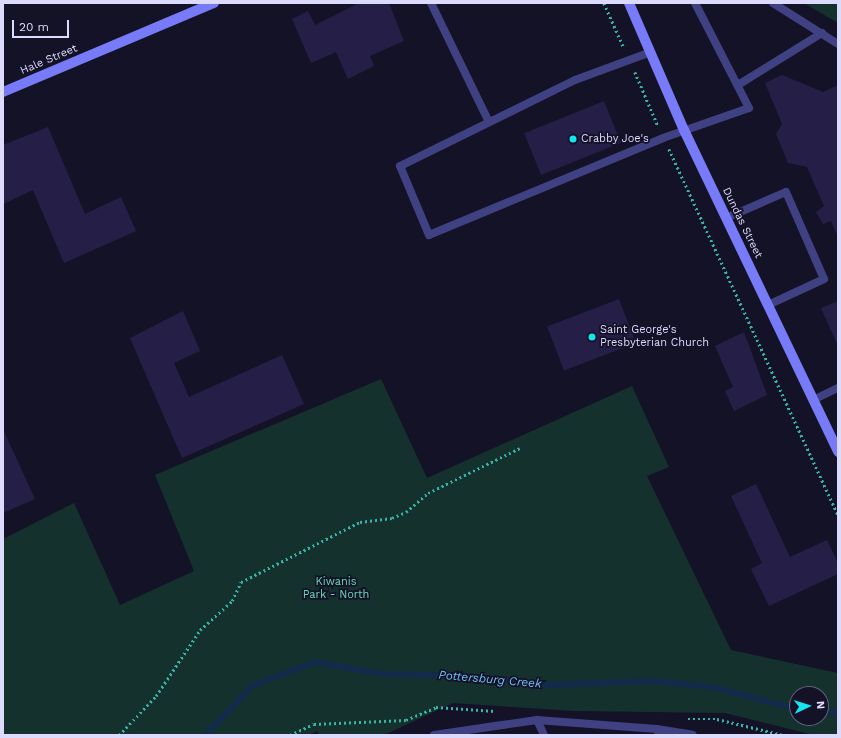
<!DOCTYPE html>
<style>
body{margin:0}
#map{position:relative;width:841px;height:738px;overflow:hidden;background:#141227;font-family:"Work Sans",sans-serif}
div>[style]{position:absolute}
.green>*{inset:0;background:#15312e}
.stream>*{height:5.5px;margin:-2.75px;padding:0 2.75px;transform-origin:2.75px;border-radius:2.75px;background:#122b4b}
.building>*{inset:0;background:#251f47;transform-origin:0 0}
.path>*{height:2.5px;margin-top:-1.25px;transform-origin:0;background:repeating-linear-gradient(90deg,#38b3a5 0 2px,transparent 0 5px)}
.lane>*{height:8px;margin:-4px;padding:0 4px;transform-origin:4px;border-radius:4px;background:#404183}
.secondary>*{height:10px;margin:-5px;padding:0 5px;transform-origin:5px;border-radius:5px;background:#777bf7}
.dots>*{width:11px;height:11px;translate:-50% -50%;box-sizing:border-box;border:2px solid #141227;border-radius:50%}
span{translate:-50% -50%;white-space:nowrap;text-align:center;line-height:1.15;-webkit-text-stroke:3.5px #141227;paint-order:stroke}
.street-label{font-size:11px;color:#dcdafd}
.poi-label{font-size:11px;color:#dcdafd}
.left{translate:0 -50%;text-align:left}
.park-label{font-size:11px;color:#6ad9b7}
.water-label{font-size:12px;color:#6fbff6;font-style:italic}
.frame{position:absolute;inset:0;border:4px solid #dcdafd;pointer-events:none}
.north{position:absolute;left:789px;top:686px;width:40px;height:40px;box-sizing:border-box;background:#141227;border:1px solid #64627d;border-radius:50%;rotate:86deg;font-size:11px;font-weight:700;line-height:16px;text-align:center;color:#dcdafd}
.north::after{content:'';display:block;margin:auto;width:14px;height:18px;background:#13e6f0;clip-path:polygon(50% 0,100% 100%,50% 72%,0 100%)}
.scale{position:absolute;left:12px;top:20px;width:57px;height:18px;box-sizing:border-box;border:2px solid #dcdafd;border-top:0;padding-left:5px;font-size:12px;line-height:14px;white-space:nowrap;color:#dcdafd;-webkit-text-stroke:3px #141227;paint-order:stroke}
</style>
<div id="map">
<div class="green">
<div style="clip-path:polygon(804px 3px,838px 3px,838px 23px)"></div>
<div style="clip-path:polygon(evenodd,381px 379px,427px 478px,632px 386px,669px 467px,647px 476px,731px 650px,838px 673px,838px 735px,814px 735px,725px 713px,574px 711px,453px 703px,384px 735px,319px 735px,317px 731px,309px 735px,3px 735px,3px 539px,74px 503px,120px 605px,194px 571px,155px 475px,381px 379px,797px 694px,821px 694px,821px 718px,797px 718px,797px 694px)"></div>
</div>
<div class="stream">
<div style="left:821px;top:712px;width:17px;rotate:3deg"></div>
<div style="left:206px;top:735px;width:67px;rotate:-46.8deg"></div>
<div style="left:252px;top:686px;width:67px;rotate:-20.9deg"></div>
<div style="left:315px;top:662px;width:69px;rotate:10deg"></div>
<div style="left:383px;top:674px;width:85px;rotate:1.3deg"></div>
<div style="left:468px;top:676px;width:84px;rotate:6.1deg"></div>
<div style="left:552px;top:685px;width:101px;rotate:-2.3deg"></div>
<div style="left:653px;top:681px;width:60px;rotate:5.7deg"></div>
<div style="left:713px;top:687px;width:87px;rotate:14.7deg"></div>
</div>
<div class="building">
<div style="clip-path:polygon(359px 3px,389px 3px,404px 41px,370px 56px,374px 66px,348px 79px,336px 52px,311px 63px,292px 19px,308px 11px,315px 25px)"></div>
<div style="clip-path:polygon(782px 75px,823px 92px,838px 85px,838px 237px,831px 221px,823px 224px,816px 212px,824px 206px,807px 167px,788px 163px,776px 134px,782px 124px,765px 83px)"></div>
<div style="left:604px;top:101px;width:45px;height:86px;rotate:68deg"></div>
<div style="clip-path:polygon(48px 127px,85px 214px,121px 197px,136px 231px,64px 263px,33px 190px,3px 204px,3px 145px)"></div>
<div style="left:619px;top:299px;width:47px;height:77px;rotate:69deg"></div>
<div style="clip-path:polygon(838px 301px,838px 346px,821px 308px)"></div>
<div style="clip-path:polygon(183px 311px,200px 351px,174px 363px,189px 397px,282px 355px,304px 404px,182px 458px,130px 338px)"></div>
<div style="clip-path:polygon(744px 332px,767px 395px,734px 411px,725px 391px,733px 387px,715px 346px)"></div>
<div style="clip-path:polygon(3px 429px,35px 499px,3px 513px)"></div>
<div style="clip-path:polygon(756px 484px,790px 557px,827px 540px,838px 563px,838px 574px,769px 606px,751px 569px,762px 563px,731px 496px)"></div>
</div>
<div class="path">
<div style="left:604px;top:3px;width:49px;rotate:66deg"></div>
<div style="left:635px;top:72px;width:59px;rotate:66.9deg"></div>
<div style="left:669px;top:149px;width:403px;rotate:65.2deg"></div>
<div style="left:688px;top:719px;width:29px"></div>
<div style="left:717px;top:719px;width:68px;rotate:13.6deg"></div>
<div style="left:119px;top:735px;width:54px;rotate:-46.5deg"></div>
<div style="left:156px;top:696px;width:79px;rotate:-56.3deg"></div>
<div style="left:200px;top:630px;width:43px;rotate:-42.2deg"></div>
<div style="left:232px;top:601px;width:21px;rotate:-65deg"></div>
<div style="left:241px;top:582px;width:133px;rotate:-26.8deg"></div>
<div style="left:360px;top:522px;width:32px;rotate:-7deg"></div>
<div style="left:392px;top:518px;width:15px;rotate:-23deg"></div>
<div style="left:406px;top:512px;width:29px;rotate:-41deg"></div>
<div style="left:428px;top:493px;width:102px;rotate:-26.1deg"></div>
<div style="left:290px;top:735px;width:26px;rotate:-25deg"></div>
<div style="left:314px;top:724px;width:92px;rotate:-2.5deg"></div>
<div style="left:406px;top:720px;width:33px;rotate:-23deg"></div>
<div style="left:436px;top:707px;width:59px;rotate:3.9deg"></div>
</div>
<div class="lane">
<div style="left:431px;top:3px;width:132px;rotate:64deg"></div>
<div style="left:773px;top:3px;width:77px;rotate:32.2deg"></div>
<div style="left:651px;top:52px;width:81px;rotate:159.8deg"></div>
<div style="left:575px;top:80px;width:195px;rotate:153.8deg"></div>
<div style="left:400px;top:166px;width:75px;rotate:67.2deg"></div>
<div style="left:429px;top:235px;width:253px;rotate:-22.5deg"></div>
<div style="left:663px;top:138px;width:91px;rotate:-19.2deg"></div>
<div style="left:749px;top:108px;width:118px;rotate:-117.2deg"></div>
<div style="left:738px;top:85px;width:99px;rotate:-31.8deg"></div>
<div style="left:726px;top:218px;width:65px;rotate:-23.4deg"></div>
<div style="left:786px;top:192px;width:95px;rotate:66.4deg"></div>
<div style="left:824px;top:279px;width:62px;rotate:155.1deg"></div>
<div style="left:813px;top:400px;width:28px;rotate:-26deg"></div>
<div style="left:537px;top:720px;width:120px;rotate:4.3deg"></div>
<div style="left:434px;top:735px;width:104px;rotate:-8.3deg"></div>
<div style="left:537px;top:720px;width:17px;rotate:65deg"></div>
<div style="left:659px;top:735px;width:6px;rotate:-108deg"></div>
<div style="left:657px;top:729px;width:36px;rotate:9deg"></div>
</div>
<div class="secondary">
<div style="left:629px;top:3px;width:138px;rotate:66.6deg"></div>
<div style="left:684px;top:130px;width:357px;rotate:64.4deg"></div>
<div style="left:3px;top:92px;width:229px;rotate:-22.9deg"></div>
</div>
<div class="dots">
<div style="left:573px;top:139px;background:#13e6f0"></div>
<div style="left:592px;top:337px;background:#13e6f0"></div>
</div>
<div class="street-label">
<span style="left:49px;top:60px;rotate:-23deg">Hale Street</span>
<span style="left:742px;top:223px;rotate:64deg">Dundas Street</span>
</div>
<div class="poi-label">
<span class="left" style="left:581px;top:139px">Crabby Joe's</span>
<span class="left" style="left:600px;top:337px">Saint George's<br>Presbyterian Church</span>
</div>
<div class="park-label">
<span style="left:336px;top:589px">Kiwanis<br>Park - North</span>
</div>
<div class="water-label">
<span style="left:490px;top:680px;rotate:5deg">Pottersburg Creek</span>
</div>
<div class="frame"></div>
<div class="north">N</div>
<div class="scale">20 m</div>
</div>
